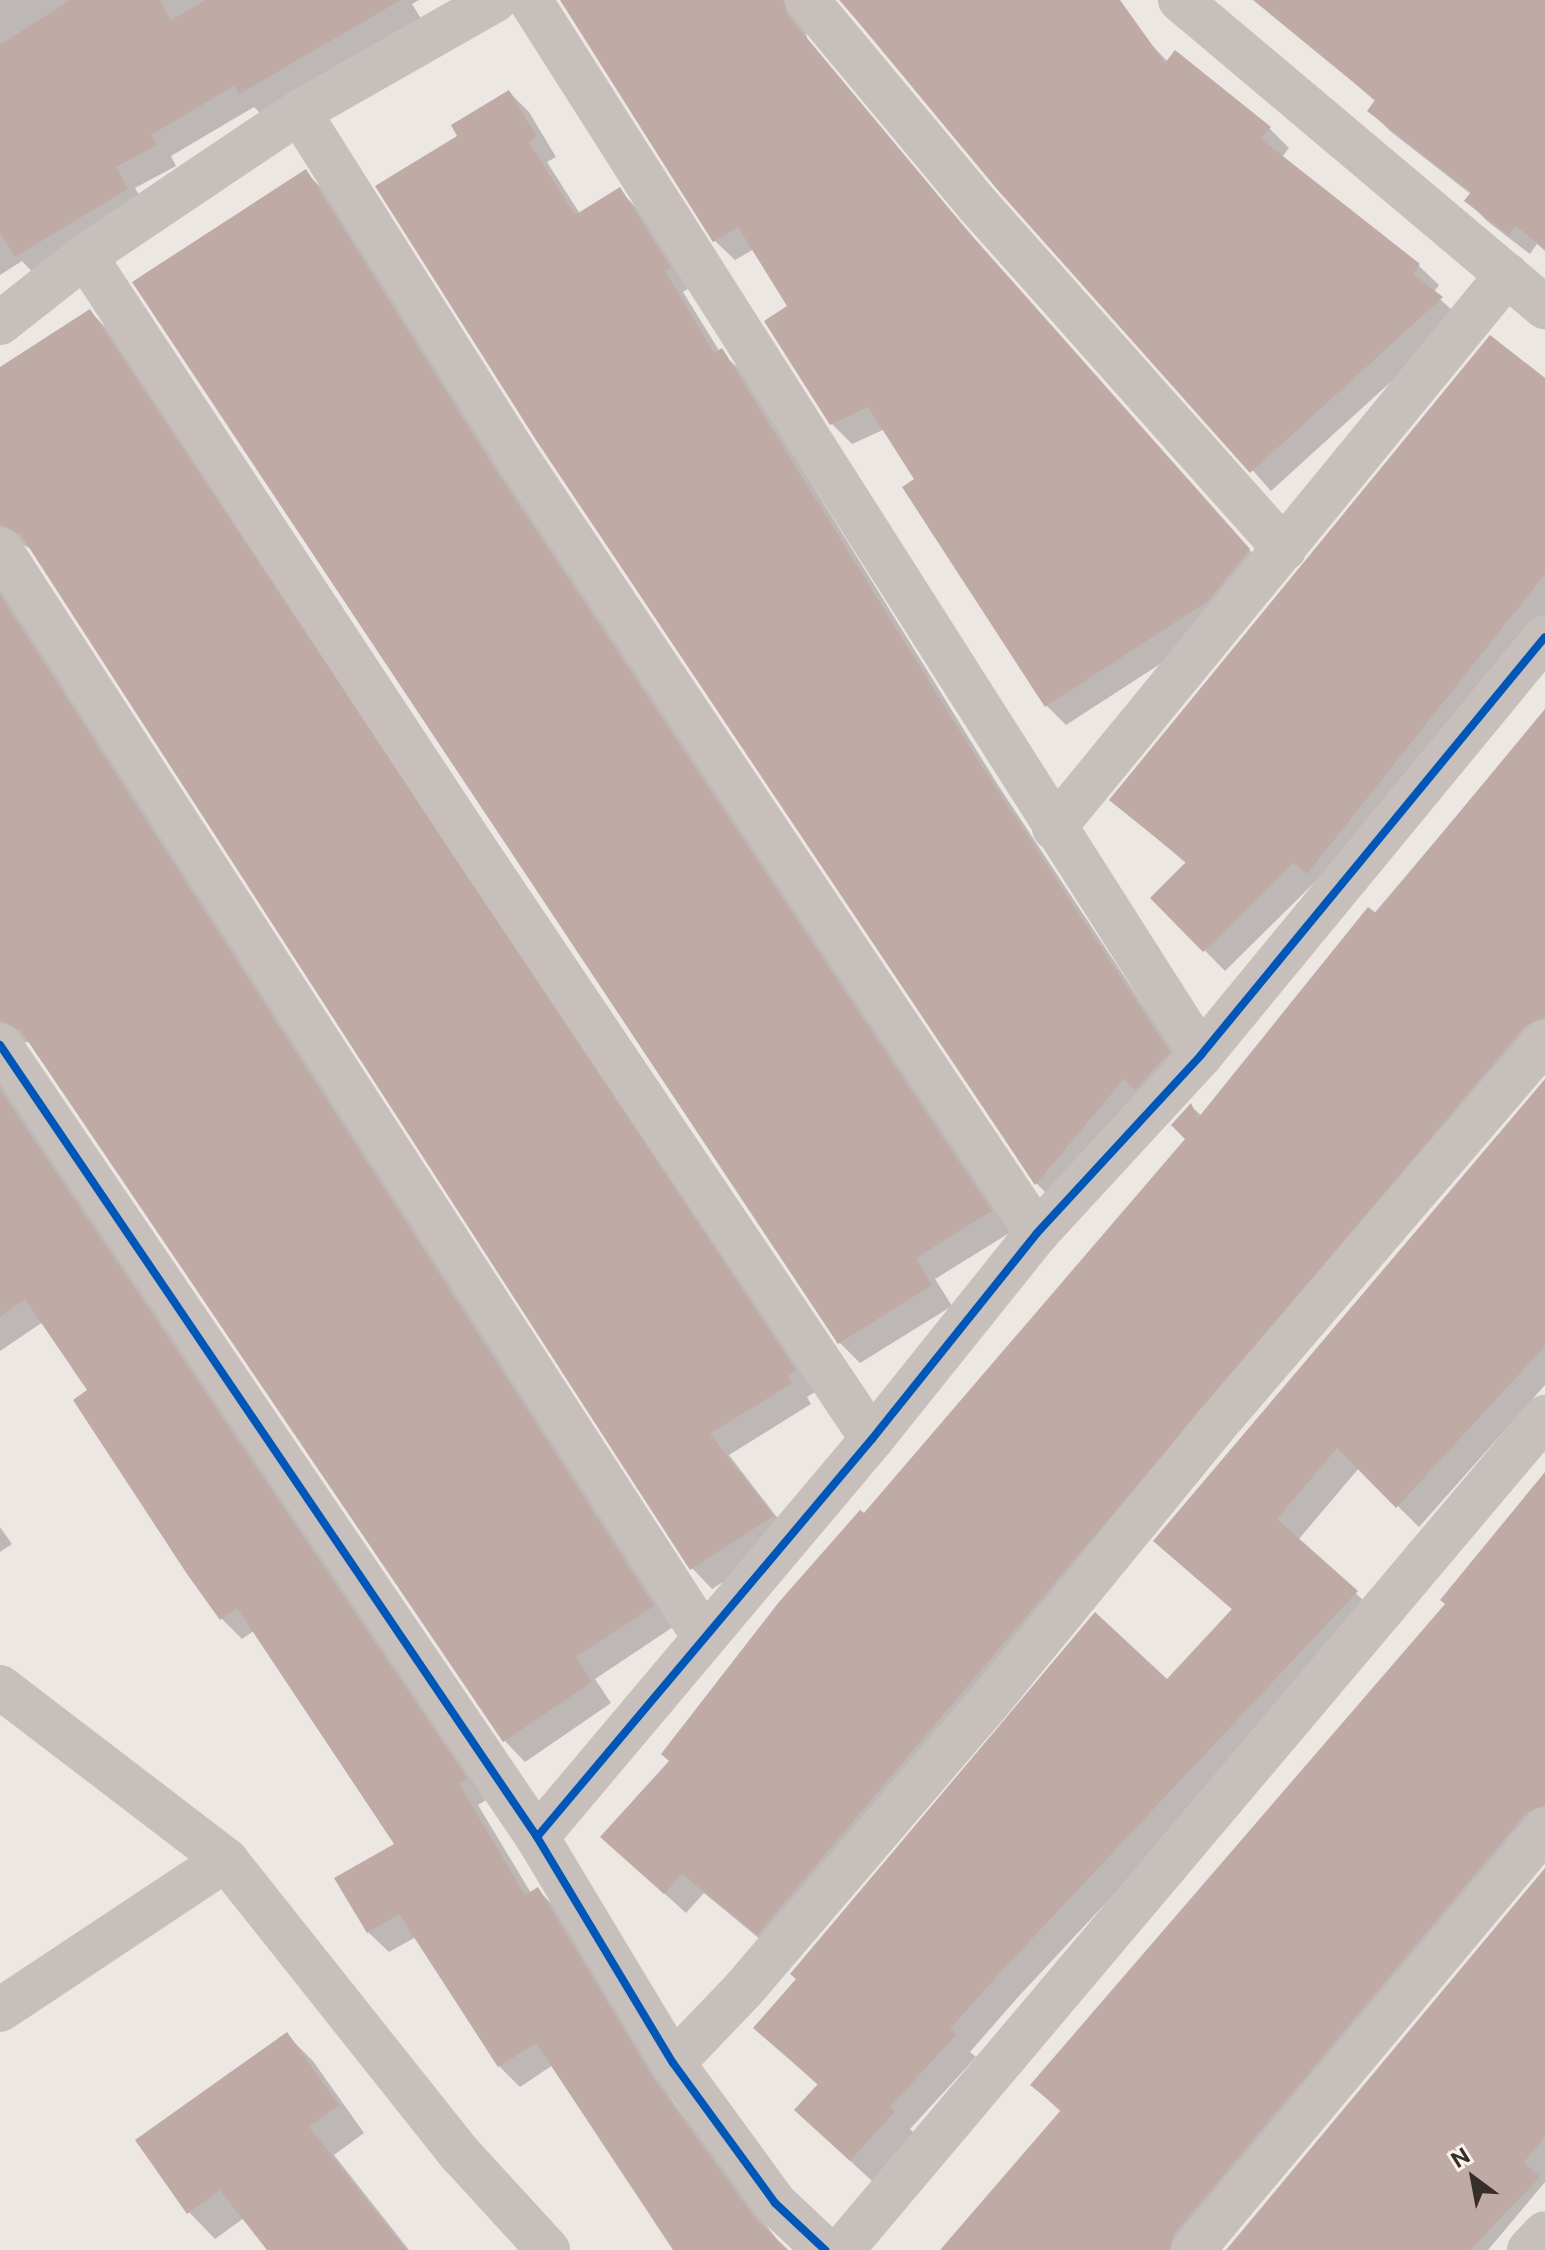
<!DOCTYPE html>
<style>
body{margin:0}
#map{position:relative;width:1545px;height:2250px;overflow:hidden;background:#ede7e3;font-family:"Public Sans",sans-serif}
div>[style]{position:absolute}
.shadow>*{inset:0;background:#0003}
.building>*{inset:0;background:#bfaaa6}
.minor>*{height:44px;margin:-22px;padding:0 22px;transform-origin:22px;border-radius:22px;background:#c6bfbc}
.cycleway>*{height:8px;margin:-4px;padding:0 4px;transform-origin:4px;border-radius:4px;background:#0057b8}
span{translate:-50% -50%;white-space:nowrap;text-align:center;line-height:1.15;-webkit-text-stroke:7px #f9f1eb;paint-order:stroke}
.north{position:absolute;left:1433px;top:2138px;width:80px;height:80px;-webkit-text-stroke:6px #f9f1eb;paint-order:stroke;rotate:328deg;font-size:22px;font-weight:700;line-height:32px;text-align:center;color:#372d2a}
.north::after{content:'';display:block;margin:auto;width:28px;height:36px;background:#372d2a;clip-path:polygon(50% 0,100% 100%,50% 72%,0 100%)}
</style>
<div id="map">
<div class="shadow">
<div style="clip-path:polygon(0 0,419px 0,412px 4px,425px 25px,261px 114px,254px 107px,171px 156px,176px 166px,135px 188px,148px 210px,37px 277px,22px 261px,0 275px)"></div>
<div style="clip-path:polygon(585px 0,816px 0,802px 12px,807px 38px,978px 243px,1268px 571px,1228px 620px,1066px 725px,1046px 705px,885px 429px,852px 444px,832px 424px,767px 322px,790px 307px,754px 249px,735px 260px,715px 241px)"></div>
<div style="clip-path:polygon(839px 0,1109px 0,1168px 62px,1269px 128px,1289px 148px,1282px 157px,1419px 266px,1439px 285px,1433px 293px,1461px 318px,1271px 491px)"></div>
<div style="clip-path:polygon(1262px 0,1545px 0,1545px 251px,1537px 244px,1530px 254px,1487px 221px,1467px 201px,1472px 195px,1390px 131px,1369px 110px,1376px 102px)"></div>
<div style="clip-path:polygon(509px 92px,529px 112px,556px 157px,547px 162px,580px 214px,619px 190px,639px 210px,689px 288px,683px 292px,720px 352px,742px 371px,998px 785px,1188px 1073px,1056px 1203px,1037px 1184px,538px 439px,460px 136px)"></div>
<div style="clip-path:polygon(305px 172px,326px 192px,1011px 1232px,935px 1279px,952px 1306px,860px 1363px,840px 1343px)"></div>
<div style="clip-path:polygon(90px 311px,110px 332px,815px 1392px,807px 1397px,811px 1404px,729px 1455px,793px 1538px,712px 1589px,692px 1568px,33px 550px,21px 544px,0 557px,0 369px)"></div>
<div style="clip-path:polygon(1545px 380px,1545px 620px,1315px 882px,1225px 971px,1153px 898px,1187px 864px,1112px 800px)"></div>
<div style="clip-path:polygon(0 587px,673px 1627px,595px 1679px,611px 1703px,525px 1762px,505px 1741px,31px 1042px,7px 1044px,0 1059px)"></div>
<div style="clip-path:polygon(1545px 712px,1545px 1048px,779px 1955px,704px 1893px,686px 1913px,624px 1857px,671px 1762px,864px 1516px,1188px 1139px,1191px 1106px,1202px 1116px)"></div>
<div style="clip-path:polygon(0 1077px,486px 1800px,478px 1805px,531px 1893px,537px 1889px,558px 1910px,673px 2101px,785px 2250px,676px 2250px,553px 2065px,520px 2087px,499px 2066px,416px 1937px,389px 1952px,368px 1932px,397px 1844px,255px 1630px,242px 1639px,222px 1619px,89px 1391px,43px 1322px,0 1351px)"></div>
<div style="clip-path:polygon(1545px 1083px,1545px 1385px,1419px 1527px,1359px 1468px,1298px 1540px,1377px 1613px,1018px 1997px,970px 2052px,976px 2057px,910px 2129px,914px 2133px,872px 2181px,818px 2131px,819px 2086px,755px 2028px,1167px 1682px,1234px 1611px,1177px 1561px)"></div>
<div style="clip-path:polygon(1545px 1476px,1545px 1841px,1198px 2250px,1000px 2250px,1061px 2112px,1032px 2085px,1447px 1604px)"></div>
<div style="clip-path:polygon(0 1527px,12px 1544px,0 1552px)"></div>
<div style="clip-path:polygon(1545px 1871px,1545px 2182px,1488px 2250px,1228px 2250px)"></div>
<div style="clip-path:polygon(287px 2035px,313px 2061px,364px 2133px,334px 2155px,409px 2250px,270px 2250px,244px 2218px,215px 2239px,189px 2212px)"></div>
</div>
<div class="building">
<div style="clip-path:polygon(70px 0,160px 0,171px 21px,205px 0,401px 0,239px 94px,234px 86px,151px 135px,157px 145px,116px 167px,128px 189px,15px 257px,0 233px,0 45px)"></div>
<div style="clip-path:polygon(560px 0,783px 0,788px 16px,958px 220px,1250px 549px,1208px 601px,1045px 707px,902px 487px,914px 479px,868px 407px,830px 425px,764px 321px,787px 306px,738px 227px,713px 242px)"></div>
<div style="clip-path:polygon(840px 0,1120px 0,1165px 63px,1175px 50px,1271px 127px,1261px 139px,1420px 264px,1413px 274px,1443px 297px,1250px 473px,996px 188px)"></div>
<div style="clip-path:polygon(1253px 0,1545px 0,1545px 249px,1516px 226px,1509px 235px,1464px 201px,1471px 192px,1367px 111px,1375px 100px)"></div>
<div style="clip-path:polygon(509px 90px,537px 136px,529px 142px,575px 215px,620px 187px,671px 268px,665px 271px,714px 353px,722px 348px,979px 762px,1170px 1052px,1135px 1090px,1124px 1079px,1035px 1185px,536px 440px,375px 186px,457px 136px,451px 125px)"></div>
<div style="clip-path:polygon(306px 169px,494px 468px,992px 1211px,916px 1258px,932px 1285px,838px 1344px,132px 282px)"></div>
<div style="clip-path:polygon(90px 309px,796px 1370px,788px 1376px,792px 1383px,710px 1434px,774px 1516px,690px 1570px,21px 535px,0 524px,0 367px)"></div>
<div style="clip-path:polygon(1490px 335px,1545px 378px,1545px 574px,1307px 874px,1293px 863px,1203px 952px,1150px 898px,1186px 862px,1109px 800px)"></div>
<div style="clip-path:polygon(0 595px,654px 1606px,576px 1657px,592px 1682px,503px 1742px,21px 1031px,0 1020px)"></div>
<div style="clip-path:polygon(1545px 709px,1545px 1017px,1526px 1025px,757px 1935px,682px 1874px,664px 1894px,600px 1837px,669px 1761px,661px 1754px,779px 1602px,860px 1510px,864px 1513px,1185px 1139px,1171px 1125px,1191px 1103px,1198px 1118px,1368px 907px,1376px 913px)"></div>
<div style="clip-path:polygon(1545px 1079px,1545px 1346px,1396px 1508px,1337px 1448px,1277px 1519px,1358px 1591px,997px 1976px,950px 2029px,956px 2035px,890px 2107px,895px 2111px,850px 2161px,794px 2110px,818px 2084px,753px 2028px,796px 1979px,790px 1974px,1095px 1612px,1167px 1679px,1232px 1609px,1153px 1541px)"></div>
<div style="clip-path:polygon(0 1090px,467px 1778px,459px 1784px,525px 1895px,538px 1887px,653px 2078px,755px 2218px,788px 2250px,673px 2250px,536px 2043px,498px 2067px,399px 1914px,367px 1933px,334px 1878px,394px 1844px,237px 1608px,220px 1620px,187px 1574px,73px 1400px,87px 1390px,25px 1299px,0 1317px)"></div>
<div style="clip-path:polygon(1545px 1472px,1545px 1805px,1526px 1813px,1174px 2234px,1169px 2250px,940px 2250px,1061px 2110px,1030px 2085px,1445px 1604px,1440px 1600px)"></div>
<div style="clip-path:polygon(1545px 1868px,1545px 2137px,1524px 2162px,1540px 2177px,1470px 2250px,1226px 2250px)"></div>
<div style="clip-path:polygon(287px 2032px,339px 2105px,309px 2127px,406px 2250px,267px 2250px,220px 2190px,187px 2214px,135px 2140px)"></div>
</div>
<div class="minor">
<div style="left:530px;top:0;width:1250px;rotate:57.54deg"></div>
<div style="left:807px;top:0;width:266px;rotate:50.2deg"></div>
<div style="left:977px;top:204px;width:462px;rotate:48.3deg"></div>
<div style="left:1180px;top:0;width:477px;rotate:40.1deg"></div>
<div style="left:299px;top:112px;width:404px;rotate:57.7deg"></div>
<div style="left:515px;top:454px;width:938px;rotate:56.17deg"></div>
<div style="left:85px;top:256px;width:708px;rotate:56.65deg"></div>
<div style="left:474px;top:847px;width:713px;rotate:56.09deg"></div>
<div style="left:0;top:323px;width:108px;rotate:-38.2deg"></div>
<div style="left:85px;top:256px;width:258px;rotate:-33.9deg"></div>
<div style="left:299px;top:112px;width:226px;rotate:-29.7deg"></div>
<div style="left:0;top:549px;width:1296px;rotate:57.09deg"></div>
<div style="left:1054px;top:828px;width:715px;rotate:-50.68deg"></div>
<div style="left:0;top:1045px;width:957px;rotate:55.86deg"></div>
<div style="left:537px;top:1837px;width:264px;rotate:59deg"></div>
<div style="left:673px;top:2063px;width:173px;rotate:53.9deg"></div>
<div style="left:775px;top:2203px;width:69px;rotate:43.2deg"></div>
<div style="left:0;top:1687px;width:285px;rotate:37.4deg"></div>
<div style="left:226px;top:1860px;width:377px;rotate:51.5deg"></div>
<div style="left:461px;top:2155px;width:129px;rotate:47.5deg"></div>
<div style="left:537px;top:1837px;width:520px;rotate:-49.91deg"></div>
<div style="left:872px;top:1439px;width:264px;rotate:-51.3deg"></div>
<div style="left:1037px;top:1233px;width:242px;rotate:-47.3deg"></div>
<div style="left:1201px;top:1055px;width:541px;rotate:-50.55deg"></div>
<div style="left:0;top:2010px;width:271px;rotate:-33.6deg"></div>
<div style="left:673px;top:2063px;width:101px;rotate:-46.2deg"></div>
<div style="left:743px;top:1990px;width:372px;rotate:-49.5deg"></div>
<div style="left:985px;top:1707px;width:362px;rotate:-50.7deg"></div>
<div style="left:1214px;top:1427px;width:508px;rotate:-49.39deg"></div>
<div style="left:842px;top:2250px;width:1090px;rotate:-49.84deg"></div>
<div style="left:1193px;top:2250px;width:549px;rotate:-50.1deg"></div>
<div style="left:1529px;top:2250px;width:23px;rotate:-47deg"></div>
</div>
<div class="cycleway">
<div style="left:0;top:1045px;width:957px;rotate:55.86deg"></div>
<div style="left:537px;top:1837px;width:264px;rotate:59deg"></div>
<div style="left:673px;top:2063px;width:173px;rotate:53.9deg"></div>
<div style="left:775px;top:2203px;width:69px;rotate:43.2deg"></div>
<div style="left:537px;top:1837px;width:520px;rotate:-49.91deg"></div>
<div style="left:872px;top:1439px;width:264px;rotate:-51.3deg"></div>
<div style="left:1037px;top:1233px;width:242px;rotate:-47.3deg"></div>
<div style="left:1201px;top:1055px;width:541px;rotate:-50.55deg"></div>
</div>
<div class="north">N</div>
</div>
